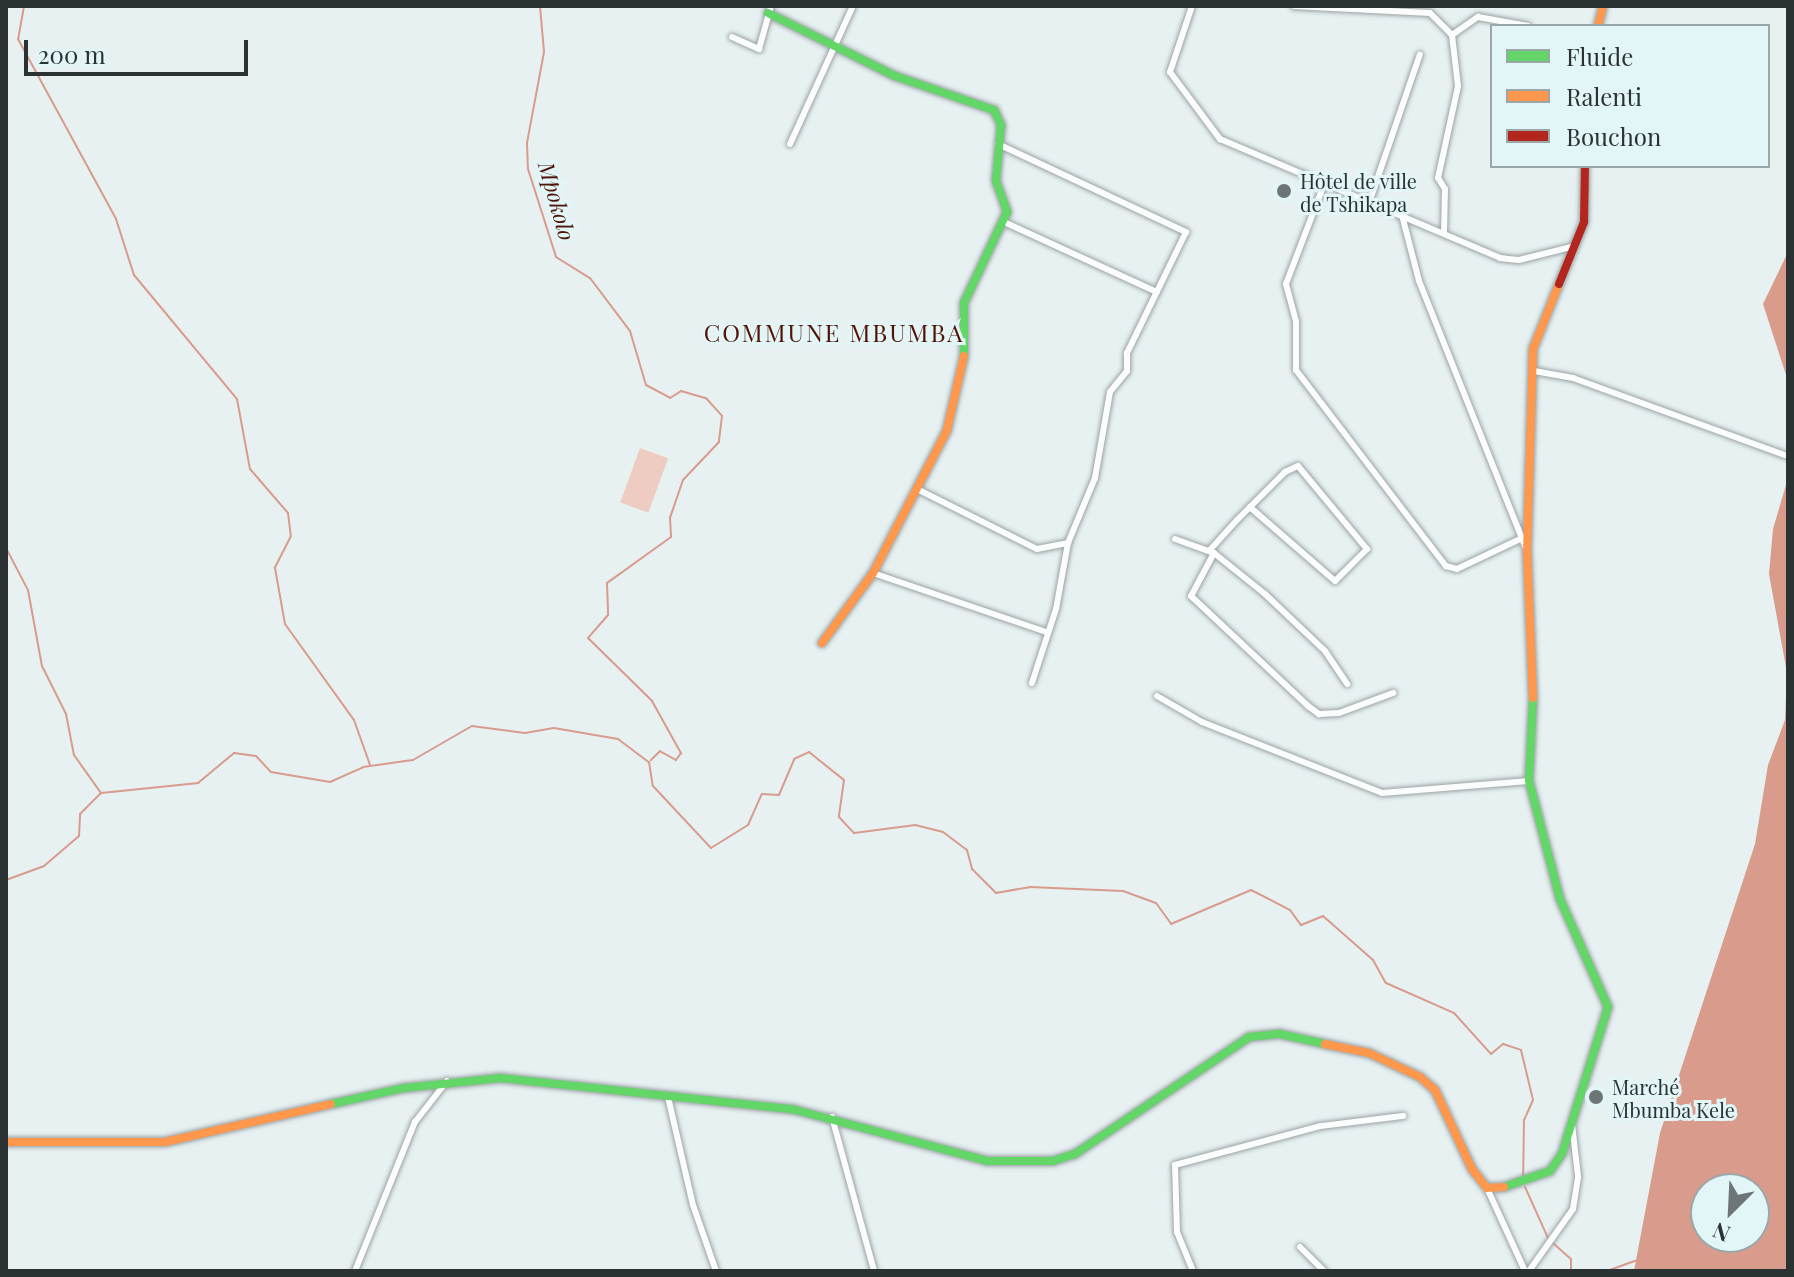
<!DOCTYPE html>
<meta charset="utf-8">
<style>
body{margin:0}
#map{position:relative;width:1794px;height:1277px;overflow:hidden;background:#e7f1f2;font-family:"Playfair Display",serif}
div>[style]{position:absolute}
.green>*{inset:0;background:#eeccc2;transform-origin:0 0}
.water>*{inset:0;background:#d89b8c}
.stream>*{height:2px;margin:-1px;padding:0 1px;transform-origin:1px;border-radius:1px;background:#d89b8c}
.roads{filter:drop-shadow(0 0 2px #9ca3a4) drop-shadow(0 0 2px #9ca3a4)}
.street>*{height:6px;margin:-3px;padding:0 3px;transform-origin:3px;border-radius:3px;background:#fbfdfd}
.fast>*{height:8px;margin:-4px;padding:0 4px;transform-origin:4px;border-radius:4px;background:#63d668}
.slow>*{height:8px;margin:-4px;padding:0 4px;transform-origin:4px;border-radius:4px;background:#ff974d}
.jam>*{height:8px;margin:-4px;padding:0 4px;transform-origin:4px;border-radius:4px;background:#b3261e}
.dots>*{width:22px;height:22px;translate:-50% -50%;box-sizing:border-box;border:4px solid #e2f5f7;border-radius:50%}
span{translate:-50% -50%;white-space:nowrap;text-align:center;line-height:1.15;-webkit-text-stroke:6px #e2f5f7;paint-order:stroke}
.poi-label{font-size:20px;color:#2b3233}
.left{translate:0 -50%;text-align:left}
.water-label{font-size:22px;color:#501608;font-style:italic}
.quarter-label{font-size:24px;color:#551304;letter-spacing:2px}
.frame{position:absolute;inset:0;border:8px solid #2b3233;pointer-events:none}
.legend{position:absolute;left:1490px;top:24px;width:280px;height:144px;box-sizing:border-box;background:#e2f5f7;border:2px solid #99a7a9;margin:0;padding:10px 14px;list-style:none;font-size:24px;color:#2b3233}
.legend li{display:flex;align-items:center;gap:16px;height:40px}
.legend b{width:40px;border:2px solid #99a7a9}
.north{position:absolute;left:1690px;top:1173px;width:80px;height:80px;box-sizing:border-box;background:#e2f5f7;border:2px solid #99a7a9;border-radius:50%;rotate:204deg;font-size:22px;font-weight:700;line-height:32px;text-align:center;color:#2b3233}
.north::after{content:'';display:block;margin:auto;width:28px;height:36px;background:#6d7576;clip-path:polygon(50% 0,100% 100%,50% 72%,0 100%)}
.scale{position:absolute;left:24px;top:40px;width:224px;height:36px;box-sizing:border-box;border:4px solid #2b3233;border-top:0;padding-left:10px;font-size:24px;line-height:28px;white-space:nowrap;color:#2b3233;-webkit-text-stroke:6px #e2f5f7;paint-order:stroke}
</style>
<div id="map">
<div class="green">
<div style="left:640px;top:448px;width:30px;height:58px;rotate:20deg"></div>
</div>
<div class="water">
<div style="clip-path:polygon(1788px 252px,1788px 381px,1763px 304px)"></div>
<div style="clip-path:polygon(evenodd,1788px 478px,1788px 1271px,1634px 1271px,1660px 1133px,1755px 844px,1768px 765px,1785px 720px,1787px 673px,1769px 574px,1773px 529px,1788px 478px,1706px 1189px,1754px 1189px,1754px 1237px,1706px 1237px,1706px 1189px)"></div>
</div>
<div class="stream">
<div style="left:24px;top:6px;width:34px;rotate:100deg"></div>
<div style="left:18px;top:39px;width:205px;rotate:61.4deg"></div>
<div style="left:116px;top:219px;width:59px;rotate:72.2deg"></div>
<div style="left:134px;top:275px;width:161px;rotate:50.3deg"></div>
<div style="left:237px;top:399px;width:71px;rotate:79.5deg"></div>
<div style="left:250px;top:469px;width:58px;rotate:49.2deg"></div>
<div style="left:288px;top:513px;width:23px;rotate:83deg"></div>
<div style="left:291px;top:536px;width:36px;rotate:117deg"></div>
<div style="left:275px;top:568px;width:57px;rotate:79.9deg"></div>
<div style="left:285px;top:624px;width:118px;rotate:54.3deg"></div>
<div style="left:354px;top:720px;width:48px;rotate:70.4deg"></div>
<div style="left:540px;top:6px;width:46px;rotate:85deg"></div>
<div style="left:544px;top:52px;width:93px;rotate:100.6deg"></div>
<div style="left:527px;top:143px;width:26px;rotate:88deg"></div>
<div style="left:528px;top:169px;width:92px;rotate:72.3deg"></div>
<div style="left:556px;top:257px;width:40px;rotate:32deg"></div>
<div style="left:590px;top:278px;width:66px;rotate:53deg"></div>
<div style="left:630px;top:331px;width:56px;rotate:73.5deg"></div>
<div style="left:646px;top:385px;width:27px;rotate:28deg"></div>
<div style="left:670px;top:398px;width:13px;rotate:-32deg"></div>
<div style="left:681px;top:391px;width:26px;rotate:16deg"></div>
<div style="left:706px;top:398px;width:24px;rotate:48deg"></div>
<div style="left:722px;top:416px;width:26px;rotate:97deg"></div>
<div style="left:719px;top:442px;width:52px;rotate:133.5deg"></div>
<div style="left:683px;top:480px;width:39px;rotate:109deg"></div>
<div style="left:670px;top:517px;width:20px;rotate:87deg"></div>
<div style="left:671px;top:537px;width:79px;rotate:144.3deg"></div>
<div style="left:607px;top:583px;width:32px;rotate:88deg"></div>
<div style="left:608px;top:615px;width:30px;rotate:131deg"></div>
<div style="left:588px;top:638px;width:90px;rotate:44.5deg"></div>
<div style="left:652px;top:701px;width:60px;rotate:60.9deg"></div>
<div style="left:681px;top:753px;width:9px;rotate:126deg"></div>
<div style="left:676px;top:760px;width:18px;rotate:-151deg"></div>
<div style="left:660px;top:751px;width:13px;rotate:135deg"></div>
<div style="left:6px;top:548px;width:47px;rotate:62.4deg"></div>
<div style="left:28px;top:590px;width:77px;rotate:79.6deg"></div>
<div style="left:42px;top:666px;width:54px;rotate:63.4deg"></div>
<div style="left:66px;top:714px;width:42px;rotate:79deg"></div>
<div style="left:74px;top:755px;width:47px;rotate:54.6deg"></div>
<div style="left:6px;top:880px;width:40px;rotate:-20.2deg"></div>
<div style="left:44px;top:866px;width:46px;rotate:-40.6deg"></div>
<div style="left:79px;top:836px;width:22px;rotate:-87deg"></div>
<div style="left:80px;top:814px;width:30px;rotate:-45deg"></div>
<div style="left:101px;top:793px;width:98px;rotate:-5.9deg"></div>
<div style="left:198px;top:783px;width:47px;rotate:-39.8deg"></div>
<div style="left:234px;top:753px;width:22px;rotate:8deg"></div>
<div style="left:256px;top:756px;width:22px;rotate:47deg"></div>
<div style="left:271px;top:772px;width:60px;rotate:9.6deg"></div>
<div style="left:330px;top:782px;width:36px;rotate:-24deg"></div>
<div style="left:363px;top:767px;width:50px;rotate:-8deg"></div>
<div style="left:413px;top:760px;width:68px;rotate:-30deg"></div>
<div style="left:472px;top:726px;width:53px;rotate:7.5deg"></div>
<div style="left:525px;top:733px;width:29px;rotate:-10deg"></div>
<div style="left:554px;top:728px;width:65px;rotate:9.8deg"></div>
<div style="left:618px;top:739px;width:39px;rotate:37deg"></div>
<div style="left:649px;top:762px;width:24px;rotate:81deg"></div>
<div style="left:653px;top:786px;width:85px;rotate:46.9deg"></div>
<div style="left:711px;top:848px;width:44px;rotate:-31.9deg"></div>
<div style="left:748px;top:825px;width:34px;rotate:-66deg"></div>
<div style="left:762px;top:794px;width:17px;rotate:3deg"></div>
<div style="left:779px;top:795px;width:39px;rotate:-67deg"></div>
<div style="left:794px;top:759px;width:17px;rotate:-25deg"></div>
<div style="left:809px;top:752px;width:45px;rotate:38.7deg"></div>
<div style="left:844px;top:780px;width:37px;rotate:98deg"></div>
<div style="left:839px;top:817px;width:22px;rotate:47deg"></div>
<div style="left:854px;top:833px;width:62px;rotate:-7.5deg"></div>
<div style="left:915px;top:825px;width:29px;rotate:14deg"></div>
<div style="left:943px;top:832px;width:30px;rotate:37deg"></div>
<div style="left:967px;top:850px;width:20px;rotate:75deg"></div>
<div style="left:972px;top:869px;width:34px;rotate:45deg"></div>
<div style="left:996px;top:893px;width:35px;rotate:-10deg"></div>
<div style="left:1030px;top:887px;width:93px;rotate:2.5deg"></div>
<div style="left:1123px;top:891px;width:35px;rotate:20deg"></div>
<div style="left:1156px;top:903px;width:26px;rotate:54deg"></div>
<div style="left:1171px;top:924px;width:87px;rotate:-23deg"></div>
<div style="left:1251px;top:890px;width:44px;rotate:27.1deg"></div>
<div style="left:1290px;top:910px;width:19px;rotate:54deg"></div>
<div style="left:1301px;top:925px;width:24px;rotate:-22deg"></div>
<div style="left:1323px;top:916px;width:67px;rotate:41.3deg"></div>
<div style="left:1373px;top:960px;width:26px;rotate:61deg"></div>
<div style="left:1386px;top:983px;width:74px;rotate:23.8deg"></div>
<div style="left:1454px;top:1013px;width:55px;rotate:47.9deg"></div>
<div style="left:1491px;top:1054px;width:16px;rotate:-40deg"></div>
<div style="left:1503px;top:1044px;width:19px;rotate:18deg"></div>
<div style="left:1521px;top:1050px;width:51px;rotate:76.5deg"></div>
<div style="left:1533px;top:1100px;width:22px;rotate:114deg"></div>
<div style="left:1524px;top:1120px;width:61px;rotate:90.9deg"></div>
<div style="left:1525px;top:1187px;width:56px;rotate:65.7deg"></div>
<div style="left:1553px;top:1243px;width:24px;rotate:42deg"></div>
<div style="left:1571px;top:1259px;width:12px;rotate:90deg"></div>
<div style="left:1607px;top:1271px;width:30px;rotate:-20deg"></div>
</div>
<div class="roads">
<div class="street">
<div style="left:1192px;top:6px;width:70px;rotate:108.4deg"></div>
<div style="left:1170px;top:72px;width:84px;rotate:53.3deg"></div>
<div style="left:1220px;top:139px;width:304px;rotate:23deg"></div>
<div style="left:1500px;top:258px;width:19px;rotate:6deg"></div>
<div style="left:1519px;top:260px;width:54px;rotate:-14deg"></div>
<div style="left:1294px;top:6px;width:136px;rotate:2.9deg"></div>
<div style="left:1430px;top:13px;width:31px;rotate:45deg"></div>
<div style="left:1452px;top:35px;width:32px;rotate:-35deg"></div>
<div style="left:1478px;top:17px;width:51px;rotate:10.2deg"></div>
<div style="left:732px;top:37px;width:30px;rotate:24deg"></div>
<div style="left:759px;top:49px;width:45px;rotate:-74.4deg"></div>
<div style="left:790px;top:144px;width:152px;rotate:-65.5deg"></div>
<div style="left:998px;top:144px;width:208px;rotate:25.1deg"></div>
<div style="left:1186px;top:232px;width:135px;rotate:116deg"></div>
<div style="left:1127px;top:353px;width:18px;rotate:90deg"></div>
<div style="left:1127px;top:371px;width:27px;rotate:129deg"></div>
<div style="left:1110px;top:392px;width:87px;rotate:99.9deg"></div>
<div style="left:1095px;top:478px;width:70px;rotate:112.6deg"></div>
<div style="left:1068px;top:543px;width:67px;rotate:100.3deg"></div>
<div style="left:1056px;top:609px;width:78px;rotate:108deg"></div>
<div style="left:1323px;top:187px;width:104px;rotate:110.9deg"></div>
<div style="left:1286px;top:284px;width:38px;rotate:75deg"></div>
<div style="left:1296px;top:321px;width:49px;rotate:90deg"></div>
<div style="left:1296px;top:370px;width:247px;rotate:52.6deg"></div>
<div style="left:1446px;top:566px;width:11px;rotate:15deg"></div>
<div style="left:1457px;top:569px;width:68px;rotate:-25.4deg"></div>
<div style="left:1369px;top:203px;width:157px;rotate:-71.1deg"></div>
<div style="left:1403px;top:219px;width:64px;rotate:75.5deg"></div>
<div style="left:1419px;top:281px;width:291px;rotate:68.2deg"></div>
<div style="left:1004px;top:222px;width:168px;rotate:24.6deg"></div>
<div style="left:1444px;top:233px;width:44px;rotate:-88.7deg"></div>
<div style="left:1445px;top:189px;width:13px;rotate:-122deg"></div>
<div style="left:1438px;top:178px;width:94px;rotate:-77.7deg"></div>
<div style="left:1458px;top:86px;width:51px;rotate:-96.7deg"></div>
<div style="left:1534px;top:371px;width:40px;rotate:10deg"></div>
<div style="left:1573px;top:378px;width:228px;rotate:20deg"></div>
<div style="left:919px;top:490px;width:132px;rotate:26.6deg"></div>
<div style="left:1037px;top:549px;width:32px;rotate:-11deg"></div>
<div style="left:1175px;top:539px;width:41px;rotate:19.7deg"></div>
<div style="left:1214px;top:553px;width:65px;rotate:38.8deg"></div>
<div style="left:1265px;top:594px;width:83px;rotate:43.5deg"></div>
<div style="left:1325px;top:651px;width:40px;rotate:56deg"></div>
<div style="left:1209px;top:551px;width:42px;rotate:-47.9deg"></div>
<div style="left:1237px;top:520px;width:68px;rotate:-45deg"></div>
<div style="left:1285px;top:472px;width:14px;rotate:-25deg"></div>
<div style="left:1298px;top:466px;width:108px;rotate:50.3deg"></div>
<div style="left:1367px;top:549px;width:45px;rotate:135deg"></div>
<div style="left:1335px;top:581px;width:113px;rotate:-139deg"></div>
<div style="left:1214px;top:553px;width:49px;rotate:118.1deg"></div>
<div style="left:1191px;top:596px;width:161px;rotate:43.2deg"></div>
<div style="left:1308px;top:706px;width:14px;rotate:36deg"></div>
<div style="left:1319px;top:714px;width:20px;rotate:-3deg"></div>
<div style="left:1339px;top:713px;width:58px;rotate:-20.3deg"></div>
<div style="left:873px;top:573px;width:183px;rotate:18.8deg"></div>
<div style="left:1157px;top:696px;width:52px;rotate:30deg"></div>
<div style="left:1202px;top:722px;width:193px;rotate:21.5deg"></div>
<div style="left:1382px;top:793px;width:147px;rotate:-4.7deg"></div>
<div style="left:668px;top:1097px;width:111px;rotate:77deg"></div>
<div style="left:693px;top:1205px;width:70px;rotate:70.8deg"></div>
<div style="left:832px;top:1117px;width:160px;rotate:74.7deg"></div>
<div style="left:1487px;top:1188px;width:91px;rotate:65.4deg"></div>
<div style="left:1300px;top:1247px;width:34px;rotate:45deg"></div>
<div style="left:355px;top:1271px;width:161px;rotate:-68.1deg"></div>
<div style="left:415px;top:1122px;width:52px;rotate:-52deg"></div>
<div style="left:1193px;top:1271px;width:42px;rotate:-112.3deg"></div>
<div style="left:1177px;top:1232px;width:67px;rotate:-91.7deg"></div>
<div style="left:1175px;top:1165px;width:151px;rotate:-15deg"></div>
<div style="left:1321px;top:1126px;width:83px;rotate:-7deg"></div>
<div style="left:1529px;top:1271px;width:76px;rotate:-54.6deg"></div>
<div style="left:1573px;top:1209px;width:33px;rotate:-81deg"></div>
<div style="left:1578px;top:1176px;width:52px;rotate:-96.6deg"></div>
</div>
<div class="fast">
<div style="left:768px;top:13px;width:142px;rotate:26.4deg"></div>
<div style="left:895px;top:76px;width:105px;rotate:19deg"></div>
<div style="left:994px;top:110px;width:17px;rotate:65deg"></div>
<div style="left:1001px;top:125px;width:56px;rotate:95.1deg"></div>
<div style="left:996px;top:181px;width:33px;rotate:70deg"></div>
<div style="left:1007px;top:212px;width:101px;rotate:115.3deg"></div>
<div style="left:964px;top:303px;width:53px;rotate:90deg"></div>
<div style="left:331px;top:1104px;width:75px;rotate:-12.4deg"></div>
<div style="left:404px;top:1088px;width:97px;rotate:-5.9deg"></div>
<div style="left:500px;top:1078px;width:294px;rotate:6.1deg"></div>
<div style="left:792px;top:1109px;width:202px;rotate:14.9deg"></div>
<div style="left:987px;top:1161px;width:66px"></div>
<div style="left:1053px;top:1161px;width:23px;rotate:-18deg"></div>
<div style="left:1075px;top:1154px;width:210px;rotate:-33.9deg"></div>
<div style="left:1249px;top:1037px;width:31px;rotate:-6deg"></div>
<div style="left:1280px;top:1034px;width:46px;rotate:12.5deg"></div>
<div style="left:1504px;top:1187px;width:49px;rotate:-19.2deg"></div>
<div style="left:1550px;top:1171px;width:21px;rotate:-55deg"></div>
<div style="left:1562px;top:1154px;width:154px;rotate:-72.6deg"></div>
<div style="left:1608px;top:1007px;width:118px;rotate:-114deg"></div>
<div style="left:1560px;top:899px;width:122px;rotate:-104.7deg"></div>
<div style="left:1529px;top:781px;width:83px;rotate:-87.2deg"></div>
</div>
<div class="slow">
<div style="left:1598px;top:26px;width:21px;rotate:-76deg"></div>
<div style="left:822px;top:643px;width:87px;rotate:-53.9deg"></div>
<div style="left:873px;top:573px;width:161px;rotate:-62.6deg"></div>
<div style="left:947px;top:430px;width:76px;rotate:-77.1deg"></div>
<div style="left:1533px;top:698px;width:147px;rotate:-92.3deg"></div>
<div style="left:1527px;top:551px;width:202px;rotate:-88.3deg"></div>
<div style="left:1533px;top:349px;width:70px;rotate:-68.2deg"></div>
<div style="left:1325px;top:1044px;width:45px;rotate:11.6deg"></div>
<div style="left:1369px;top:1053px;width:56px;rotate:25.2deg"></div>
<div style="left:1420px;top:1077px;width:20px;rotate:41deg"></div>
<div style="left:1435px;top:1090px;width:87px;rotate:64.9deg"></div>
<div style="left:1472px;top:1169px;width:24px;rotate:52deg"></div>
<div style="left:1487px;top:1188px;width:17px;rotate:-3deg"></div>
<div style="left:6px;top:1142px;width:159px"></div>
<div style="left:165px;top:1142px;width:170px;rotate:-12.9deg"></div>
</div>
<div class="jam">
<div style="left:1559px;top:284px;width:67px;rotate:-68deg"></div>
<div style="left:1584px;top:222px;width:56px;rotate:-89deg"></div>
</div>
</div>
<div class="dots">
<div style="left:1284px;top:191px;background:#6d7576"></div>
<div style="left:1596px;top:1097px;background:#6d7576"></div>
</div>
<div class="poi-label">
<span class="left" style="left:1300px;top:192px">Hôtel de ville<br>de Tshikapa</span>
<span class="left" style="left:1612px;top:1098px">Marché<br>Mbumba Kele</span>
</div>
<div class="water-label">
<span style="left:557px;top:201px;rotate:74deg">Mpokolo</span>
</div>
<div class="quarter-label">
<span style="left:834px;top:333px">COMMUNE MBUMBA</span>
</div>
<div class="frame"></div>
<ul class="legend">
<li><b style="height:10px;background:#63d668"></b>Fluide</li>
<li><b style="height:10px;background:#ff974d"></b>Ralenti</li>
<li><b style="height:10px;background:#b3261e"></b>Bouchon</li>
</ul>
<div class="north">N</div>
<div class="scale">200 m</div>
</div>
